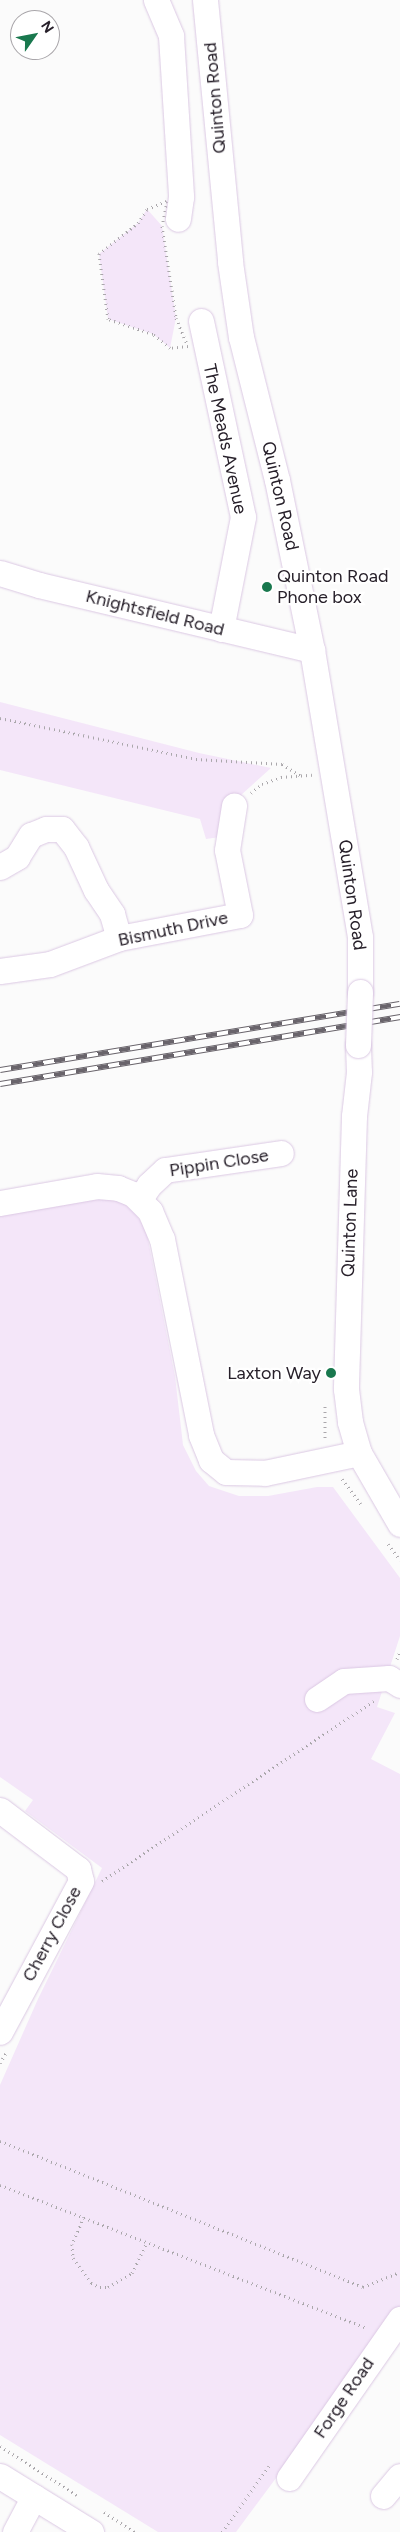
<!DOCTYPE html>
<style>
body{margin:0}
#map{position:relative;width:400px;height:2532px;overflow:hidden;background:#fbfbfb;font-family:Figtree,sans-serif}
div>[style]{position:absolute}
.green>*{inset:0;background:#f4e6f9}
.path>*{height:3px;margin-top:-1.5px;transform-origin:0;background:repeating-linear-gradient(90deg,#aaa7ab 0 1px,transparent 0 5px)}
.roads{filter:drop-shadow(0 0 1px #dbc8e3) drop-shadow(0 0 1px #dbc8e3)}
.minor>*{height:25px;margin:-12.5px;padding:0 12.5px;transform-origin:12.5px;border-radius:12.5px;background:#fff}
.rail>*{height:5.5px;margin-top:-2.75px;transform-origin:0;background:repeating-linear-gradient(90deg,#fff 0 11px,#69646b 0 22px);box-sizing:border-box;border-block:1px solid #69646b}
.bridges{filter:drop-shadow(0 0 1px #dbc8e3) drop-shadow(0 0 1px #dbc8e3)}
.minor-bridge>*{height:25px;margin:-12.5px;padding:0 12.5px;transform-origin:12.5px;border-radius:12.5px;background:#fff}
.dots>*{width:14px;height:14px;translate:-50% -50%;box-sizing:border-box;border:2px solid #fff;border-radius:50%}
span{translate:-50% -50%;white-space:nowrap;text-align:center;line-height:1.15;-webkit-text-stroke:4.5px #fff;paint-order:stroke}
.street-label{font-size:18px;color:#27202a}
.poi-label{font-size:18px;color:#27202a}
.left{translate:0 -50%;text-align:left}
.right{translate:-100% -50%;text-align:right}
.north{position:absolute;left:10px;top:10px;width:50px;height:50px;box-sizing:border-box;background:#fff;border:1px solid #a9a6aa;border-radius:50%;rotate:57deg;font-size:14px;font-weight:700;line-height:20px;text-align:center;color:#27202a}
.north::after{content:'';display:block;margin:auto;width:18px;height:22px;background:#19784e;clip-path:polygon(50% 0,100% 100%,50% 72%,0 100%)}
</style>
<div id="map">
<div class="green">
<div style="clip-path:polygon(147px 209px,162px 226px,176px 318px,170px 348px,153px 334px,108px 319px,99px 254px,138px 223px)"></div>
<div style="clip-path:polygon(0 702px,199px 753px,271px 768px,230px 805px,220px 837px,206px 839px,200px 819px,0 770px)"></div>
<div style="clip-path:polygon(75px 1197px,120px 1200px,135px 1213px,146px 1229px,175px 1376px,183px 1445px,196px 1471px,209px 1486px,239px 1496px,268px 1496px,317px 1487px,333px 1487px,400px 1578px,400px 1636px,377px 1707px,395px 1713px,371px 1759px,400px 1774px,400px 2311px,236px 2532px,158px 2532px,0 2435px,0 2085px,38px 1999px,102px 1868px,25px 1811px,33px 1800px,0 1777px,0 1213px)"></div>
</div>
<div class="path">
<div style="left:167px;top:201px;width:25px;rotate:101deg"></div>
<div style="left:162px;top:226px;width:93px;rotate:81.3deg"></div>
<div style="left:176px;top:318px;width:30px;rotate:67deg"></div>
<div style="left:188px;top:346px;width:18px;rotate:174deg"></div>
<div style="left:170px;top:348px;width:22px;rotate:-141deg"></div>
<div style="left:153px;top:334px;width:47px;rotate:-161.6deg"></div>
<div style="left:108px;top:319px;width:66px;rotate:-97.9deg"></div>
<div style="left:99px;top:254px;width:50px;rotate:-38.5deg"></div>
<div style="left:138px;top:223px;width:17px;rotate:-57deg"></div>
<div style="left:147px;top:209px;width:22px;rotate:-22deg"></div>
<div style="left:0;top:718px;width:200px;rotate:11.8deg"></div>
<div style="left:196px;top:759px;width:86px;rotate:3.3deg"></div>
<div style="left:282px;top:764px;width:22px;rotate:32deg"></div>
<div style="left:251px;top:793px;width:14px;rotate:-39deg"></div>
<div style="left:262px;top:784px;width:20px;rotate:-20deg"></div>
<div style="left:281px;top:777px;width:31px;rotate:-4deg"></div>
<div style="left:325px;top:1406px;width:32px;rotate:90deg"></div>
<div style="left:342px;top:1479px;width:31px;rotate:53deg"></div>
<div style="left:388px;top:1544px;width:20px;rotate:53deg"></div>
<div style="left:397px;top:1659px;width:9px;rotate:-69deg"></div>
<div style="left:102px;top:1881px;width:326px;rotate:-33.5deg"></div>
<div style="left:0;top:2063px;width:12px;rotate:-59deg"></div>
<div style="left:0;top:2141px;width:391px;rotate:21.9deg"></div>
<div style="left:363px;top:2287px;width:40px;rotate:-22deg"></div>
<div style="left:0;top:2185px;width:394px;rotate:21.3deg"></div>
<div style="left:84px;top:2217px;width:30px;rotate:114deg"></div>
<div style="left:72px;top:2244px;width:14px;rotate:86deg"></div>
<div style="left:73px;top:2258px;width:31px;rotate:54deg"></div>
<div style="left:91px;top:2283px;width:10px;rotate:24deg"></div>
<div style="left:100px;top:2287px;width:8px"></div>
<div style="left:108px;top:2287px;width:28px;rotate:-30deg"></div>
<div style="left:132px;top:2273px;width:34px;rotate:-64deg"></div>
<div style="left:0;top:2446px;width:91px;rotate:32.5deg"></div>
<div style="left:104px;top:2512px;width:37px;rotate:33deg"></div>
<div style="left:222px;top:2532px;width:81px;rotate:-54.5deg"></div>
</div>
<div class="roads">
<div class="minor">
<div style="left:156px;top:0;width:39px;rotate:67deg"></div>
<div style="left:171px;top:36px;width:161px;rotate:86.4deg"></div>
<div style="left:181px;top:197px;width:22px;rotate:98deg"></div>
<div style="left:205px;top:0;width:263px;rotate:84.5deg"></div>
<div style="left:230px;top:262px;width:76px;rotate:81.7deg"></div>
<div style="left:241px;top:337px;width:147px;rotate:75.9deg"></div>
<div style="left:277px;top:480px;width:174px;rotate:78.4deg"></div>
<div style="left:312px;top:650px;width:291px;rotate:80.5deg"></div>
<div style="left:360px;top:937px;width:55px;rotate:90deg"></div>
<div style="left:201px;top:321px;width:200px;rotate:77.9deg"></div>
<div style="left:243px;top:517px;width:114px;rotate:101.1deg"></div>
<div style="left:0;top:573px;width:41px;rotate:17.1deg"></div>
<div style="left:39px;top:585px;width:281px;rotate:13.4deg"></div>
<div style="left:0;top:867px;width:20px;rotate:-30deg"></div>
<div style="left:17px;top:857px;width:26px;rotate:-58deg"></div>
<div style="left:31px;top:835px;width:16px;rotate:-22deg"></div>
<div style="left:46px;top:829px;width:16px"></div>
<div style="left:62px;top:829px;width:23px;rotate:52deg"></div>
<div style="left:76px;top:847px;width:47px;rotate:65.1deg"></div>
<div style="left:96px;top:890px;width:29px;rotate:56deg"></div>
<div style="left:112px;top:914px;width:25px;rotate:74deg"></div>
<div style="left:0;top:971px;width:50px;rotate:-8deg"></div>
<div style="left:50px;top:964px;width:74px;rotate:-20.6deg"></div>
<div style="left:119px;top:938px;width:123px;rotate:-10.8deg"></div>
<div style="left:240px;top:915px;width:66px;rotate:-101.3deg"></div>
<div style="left:227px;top:850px;width:45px;rotate:-81deg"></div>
<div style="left:358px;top:1045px;width:27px;rotate:88deg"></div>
<div style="left:359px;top:1072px;width:44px;rotate:96.5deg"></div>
<div style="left:354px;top:1116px;width:273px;rotate:91.7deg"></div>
<div style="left:346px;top:1389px;width:33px;rotate:83deg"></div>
<div style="left:350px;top:1422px;width:32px;rotate:74deg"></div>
<div style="left:359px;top:1453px;width:82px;rotate:60deg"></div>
<div style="left:140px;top:1199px;width:17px;rotate:-57deg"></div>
<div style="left:149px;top:1185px;width:22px;rotate:-43deg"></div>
<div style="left:165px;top:1170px;width:117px;rotate:-8.3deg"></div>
<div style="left:0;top:1203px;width:98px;rotate:-9.9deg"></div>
<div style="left:97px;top:1186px;width:21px;rotate:5deg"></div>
<div style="left:118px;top:1188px;width:16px;rotate:22deg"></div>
<div style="left:133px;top:1194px;width:24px;rotate:45deg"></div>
<div style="left:150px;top:1211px;width:30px;rotate:67deg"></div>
<div style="left:162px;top:1239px;width:200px;rotate:78.7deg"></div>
<div style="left:201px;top:1435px;width:27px;rotate:68deg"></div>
<div style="left:211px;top:1460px;width:19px;rotate:39deg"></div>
<div style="left:226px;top:1472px;width:39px;rotate:1deg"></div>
<div style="left:265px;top:1473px;width:96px;rotate:-12deg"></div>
<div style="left:317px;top:1699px;width:32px;rotate:-34deg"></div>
<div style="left:344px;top:1681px;width:45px;rotate:-3.8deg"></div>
<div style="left:389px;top:1678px;width:13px;rotate:32deg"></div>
<div style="left:0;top:1810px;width:98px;rotate:37.1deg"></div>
<div style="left:78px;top:1869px;width:12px;rotate:76deg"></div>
<div style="left:81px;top:1881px;width:171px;rotate:118.2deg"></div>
<div style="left:0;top:2476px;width:107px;rotate:31.6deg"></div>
<div style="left:289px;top:2478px;width:194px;rotate:-55.1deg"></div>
<div style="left:383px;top:2496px;width:26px;rotate:-50deg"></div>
<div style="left:15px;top:2532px;width:40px;rotate:-62deg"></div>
</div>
</div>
<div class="rail">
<div style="left:0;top:1070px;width:405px;rotate:-9.4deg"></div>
<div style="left:0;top:1084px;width:406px;rotate:-9.5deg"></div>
</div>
<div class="bridges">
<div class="minor-bridge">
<div style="left:358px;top:1045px;width:53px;rotate:-87.8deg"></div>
</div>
</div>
<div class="dots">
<div style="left:267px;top:587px;background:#19784e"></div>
<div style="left:331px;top:1373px;background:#19784e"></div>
</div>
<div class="street-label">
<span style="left:215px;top:98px;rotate:-95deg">Quinton Road</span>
<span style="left:225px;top:439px;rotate:78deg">The Meads Avenue</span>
<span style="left:280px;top:496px;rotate:77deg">Quinton Road</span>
<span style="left:155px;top:613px;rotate:14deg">Knightsfield Road</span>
<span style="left:352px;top:895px;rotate:82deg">Quinton Road</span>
<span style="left:173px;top:929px;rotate:-12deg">Bismuth Drive</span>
<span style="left:219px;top:1163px;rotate:-9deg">Pippin Close</span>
<span style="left:350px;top:1223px;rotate:-88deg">Quinton Lane</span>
<span style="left:52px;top:1934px;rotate:-62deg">Cherry Close</span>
<span style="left:344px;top:2398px;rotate:-56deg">Forge Road</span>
</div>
<div class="poi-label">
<span class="left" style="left:277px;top:587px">Quinton Road<br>Phone box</span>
<span class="right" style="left:321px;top:1373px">Laxton Way</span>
</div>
<div class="north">N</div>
</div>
